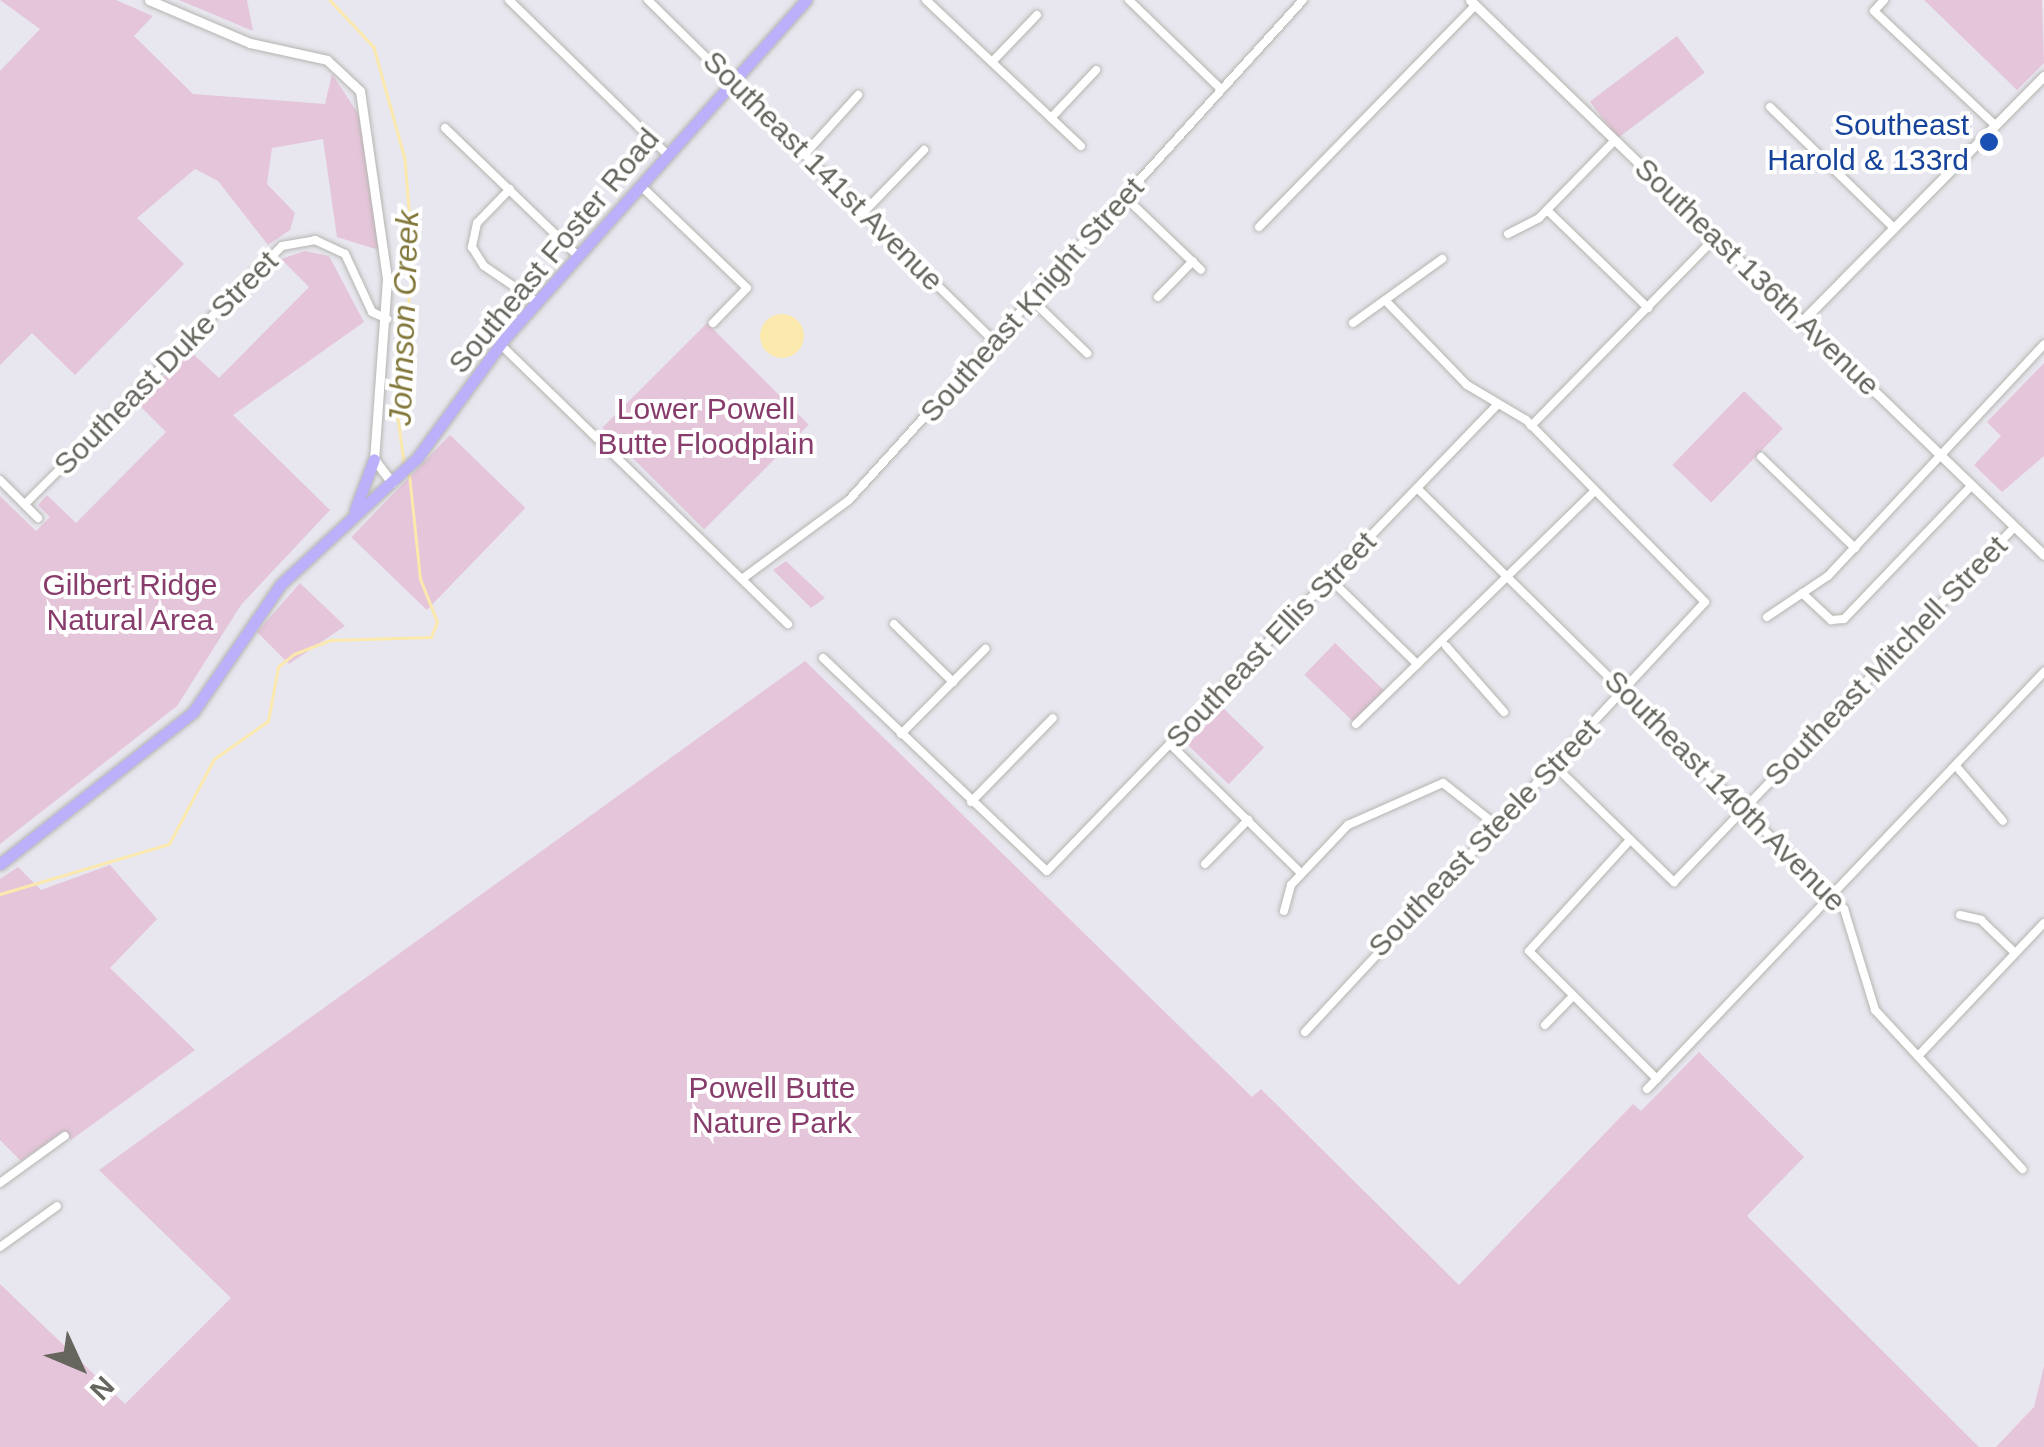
<!DOCTYPE html>
<style>
body{margin:0}
#map{position:relative;width:2044px;height:1447px;overflow:hidden;background:#e8e7ef;font-family:Arial,sans-serif}
div>[style]{position:absolute}
.green>*{inset:0;background:#e5c5da;transform-origin:0 0}
.water>*{inset:0;background:#fae8ac}
.round{border-radius:50%}
.stream>*{height:2.5px;margin:-1.25px;padding:0 1.25px;transform-origin:1.25px;border-radius:1.25px;background:#fae8ac}
.roads{filter:drop-shadow(0 0 2px #b5b5af) drop-shadow(0 0 2px #b5b5af)}
.minor>*{height:8px;margin:-4px;padding:0 4px;transform-origin:4px;border-radius:4px;background:#fff}
.tertiary>*{height:9px;margin:-4.5px;padding:0 4.5px;transform-origin:4.5px;border-radius:4.5px;background:#fff}
.primary>*{height:11px;margin:-5.5px;padding:0 5.5px;transform-origin:5.5px;border-radius:5.5px;background:#bdb0fb}
.dots>*{width:28px;height:28px;translate:-50% -50%;box-sizing:border-box;border:5px solid #fff;border-radius:50%}
span{translate:-50% -50%;white-space:nowrap;text-align:center;line-height:1.15;-webkit-text-stroke:8px #fff;paint-order:stroke}
.transit-label{font-size:30px;color:#164399}
.right{translate:-100% -50%;text-align:right}
.street-label{font-size:30px;color:#66655e}
.park-label{font-size:30px;color:#873c6b}
.water-label{font-size:32px;color:#817639;font-style:italic}
.north{position:absolute;left:30px;top:1317px;width:100px;height:100px;-webkit-text-stroke:8px #fff;paint-order:stroke;rotate:134deg;font-size:28px;font-weight:700;line-height:40px;text-align:center;color:#66655e}
.north::after{content:'';display:block;margin:auto;width:35px;height:45px;background:#66655e;clip-path:polygon(50% 0,100% 100%,50% 72%,0 100%)}
</style>
<div id="map">
<div class="green">
<div style="clip-path:polygon(0 0,116px 0,153px 16px,134px 36px,193px 94px,325px 104px,332px 74px,359px 115px,379px 250px,337px 237px,323px 139px,272px 148px,267px 184px,295px 213px,290px 230px,268px 245px,218px 181px,195px 169px,137px 218px,184px 264px,75px 375px,32px 333px,0 365px,0 71px,40px 29px)"></div>
<div style="clip-path:polygon(179px 0,247px 0,253px 31px)"></div>
<div style="clip-path:polygon(1924px 0,2042px 0,2044px 63px,2017px 90px)"></div>
<div style="left:1677px;top:36px;width:46px;height:109px;rotate:53deg"></div>
<div style="clip-path:polygon(305px 251px,329px 256px,364px 322px,233px 415px,330px 510px,241px 605px,177px 706px,0 844px,0 496px,36px 531px,50px 517px,38px 505px,47px 495px,76px 523px,166px 432px,137px 403px,189px 350px,219px 378px,309px 287px,281px 259px)"></div>
<div style="left:707px;top:323px;width:144px;height:148px;rotate:45deg"></div>
<div style="clip-path:polygon(2044px 363px,2044px 456px,2002px 492px,1974px 465px,2001px 436px,1987px 422px)"></div>
<div style="left:1744px;top:391px;width:54px;height:103px;rotate:44deg"></div>
<div style="left:450px;top:435px;width:105px;height:142px;rotate:44deg"></div>
<div style="clip-path:polygon(786px 561px,825px 598px,811px 608px,773px 570px)"></div>
<div style="clip-path:polygon(300px 583px,345px 626px,289px 664px,257px 632px)"></div>
<div style="left:1335px;top:643px;width:69px;height:44px;rotate:44deg"></div>
<div style="clip-path:polygon(805px 661px,1252px 1097px,1261px 1089px,1459px 1285px,1633px 1104px,1641px 1111px,1699px 1052px,1804px 1157px,1747px 1216px,1979px 1447px,0 1447px,0 1284px,125px 1404px,231px 1298px,99px 1170px)"></div>
<div style="left:1223px;top:708px;width:57px;height:51px;rotate:44deg"></div>
<div style="clip-path:polygon(110px 865px,157px 919px,110px 968px,195px 1050px,71px 1140px,62px 1132px,21px 1161px,0 1140px,0 879px,18px 867px,41px 890px)"></div>
<div style="clip-path:polygon(2044px 1366px,2044px 1447px,1996px 1447px,2034px 1407px)"></div>
</div>
<div class="water">
<div class="round" style="left:760px;top:314px;width:44px;height:44px"></div>
</div>
<div class="stream">
<div style="left:330px;top:0;width:64px;rotate:46.9deg"></div>
<div style="left:374px;top:47px;width:116px;rotate:74.5deg"></div>
<div style="left:405px;top:159px;width:99px;rotate:85.4deg"></div>
<div style="left:413px;top:258px;width:161px;rotate:95.4deg"></div>
<div style="left:398px;top:418px;width:44px;rotate:82.2deg"></div>
<div style="left:0;top:894px;width:176px;rotate:-16.5deg"></div>
<div style="left:169px;top:844px;width:96px;rotate:-62.1deg"></div>
<div style="left:214px;top:759px;width:66px;rotate:-35.1deg"></div>
<div style="left:268px;top:721px;width:55px;rotate:-79.5deg"></div>
<div style="left:278px;top:667px;width:21px;rotate:-39deg"></div>
<div style="left:294px;top:654px;width:40px;rotate:-21deg"></div>
<div style="left:331px;top:640px;width:100px;rotate:-1.7deg"></div>
<div style="left:431px;top:637px;width:16px;rotate:-68deg"></div>
<div style="left:437px;top:622px;width:46px;rotate:-111.6deg"></div>
<div style="left:420px;top:579px;width:106px;rotate:-96deg"></div>
</div>
<div class="roads">
<div class="minor">
<div style="left:509px;top:0;width:222px;rotate:44.3deg"></div>
<div style="left:648px;top:0;width:489px;rotate:44.6deg"></div>
<div style="left:926px;top:0;width:213px;rotate:43.3deg"></div>
<div style="left:1129px;top:0;width:128px;rotate:44.1deg"></div>
<div style="left:1884px;top:0;width:15px;rotate:132deg"></div>
<div style="left:1874px;top:11px;width:166px;rotate:43.3deg"></div>
<div style="left:992px;top:62px;width:65px;rotate:-46.2deg"></div>
<div style="left:1770px;top:107px;width:173px;rotate:44.3deg"></div>
<div style="left:1051px;top:118px;width:66px;rotate:-46.8deg"></div>
<div style="left:445px;top:128px;width:185px;rotate:43.9deg"></div>
<div style="left:804px;top:155px;width:81px;rotate:-48deg"></div>
<div style="left:641px;top:186px;width:147px;rotate:43.9deg"></div>
<div style="left:747px;top:288px;width:49px;rotate:134.2deg"></div>
<div style="left:510px;top:189px;width:47px;rotate:134.1deg"></div>
<div style="left:477px;top:223px;width:25px;rotate:102deg"></div>
<div style="left:472px;top:247px;width:22px;rotate:58deg"></div>
<div style="left:484px;top:266px;width:64px;rotate:34.2deg"></div>
<div style="left:1125px;top:197px;width:105px;rotate:43.8deg"></div>
<div style="left:1547px;top:210px;width:141px;rotate:44.1deg"></div>
<div style="left:863px;top:213px;width:88px;rotate:-45.9deg"></div>
<div style="left:1259px;top:227px;width:310px;rotate:-45.7deg"></div>
<div style="left:1508px;top:234px;width:35px;rotate:-27deg"></div>
<div style="left:1539px;top:218px;width:109px;rotate:-45.7deg"></div>
<div style="left:1158px;top:297px;width:50px;rotate:-45.8deg"></div>
<div style="left:1034px;top:302px;width:74px;rotate:43.9deg"></div>
<div style="left:1353px;top:323px;width:110px;rotate:-35.7deg"></div>
<div style="left:500px;top:344px;width:402px;rotate:44.2deg"></div>
<div style="left:1531px;top:426px;width:264px;rotate:-45.6deg"></div>
<div style="left:1761px;top:457px;width:131px;rotate:44.1deg"></div>
<div style="left:0;top:480px;width:54px;rotate:45deg"></div>
<div style="left:1417px;top:488px;width:600px;rotate:44.59deg"></div>
<div style="left:1844px;top:909px;width:106px;rotate:72.9deg"></div>
<div style="left:1875px;top:1010px;width:217px;rotate:47.2deg"></div>
<div style="left:25px;top:504px;width:364px;rotate:-45.1deg"></div>
<div style="left:282px;top:246px;width:34px;rotate:-10deg"></div>
<div style="left:315px;top:240px;width:33px;rotate:25deg"></div>
<div style="left:345px;top:254px;width:64px;rotate:65deg"></div>
<div style="left:372px;top:312px;width:17px;rotate:25deg"></div>
<div style="left:742px;top:579px;width:133px;rotate:-36.4deg"></div>
<div style="left:849px;top:500px;width:675px;rotate:-47.76deg"></div>
<div style="left:1330px;top:579px;width:122px;rotate:44.3deg"></div>
<div style="left:1802px;top:593px;width:40px;rotate:43deg"></div>
<div style="left:1831px;top:620px;width:13px;rotate:-4deg"></div>
<div style="left:1844px;top:619px;width:185px;rotate:-46.3deg"></div>
<div style="left:1767px;top:617px;width:73px;rotate:-33.9deg"></div>
<div style="left:1828px;top:576px;width:317px;rotate:-47deg"></div>
<div style="left:894px;top:624px;width:83px;rotate:44.5deg"></div>
<div style="left:1446px;top:646px;width:88px;rotate:48.7deg"></div>
<div style="left:823px;top:658px;width:309px;rotate:43.6deg"></div>
<div style="left:1047px;top:871px;width:648px;rotate:-46deg"></div>
<div style="left:1356px;top:724px;width:334px;rotate:-44.3deg"></div>
<div style="left:901px;top:734px;width:120px;rotate:-45.3deg"></div>
<div style="left:1171px;top:745px;width:182px;rotate:44.6deg"></div>
<div style="left:1554px;top:765px;width:168px;rotate:44.3deg"></div>
<div style="left:1674px;top:882px;width:492px;rotate:-46.2deg"></div>
<div style="left:1956px;top:766px;width:72px;rotate:49.5deg"></div>
<div style="left:971px;top:802px;width:117px;rotate:-45.7deg"></div>
<div style="left:1630px;top:840px;width:150px;rotate:132.3deg"></div>
<div style="left:1529px;top:951px;width:181px;rotate:45deg"></div>
<div style="left:1205px;top:864px;width:62px;rotate:-45.7deg"></div>
<div style="left:1284px;top:911px;width:27px;rotate:-75deg"></div>
<div style="left:1291px;top:885px;width:83px;rotate:-46.5deg"></div>
<div style="left:1348px;top:825px;width:104px;rotate:-23.9deg"></div>
<div style="left:1443px;top:783px;width:68px;rotate:38.4deg"></div>
<div style="left:1960px;top:915px;width:22px;rotate:13deg"></div>
<div style="left:1981px;top:920px;width:47px;rotate:44.1deg"></div>
<div style="left:1545px;top:1025px;width:39px;rotate:-46deg"></div>
<div style="left:1305px;top:1032px;width:587px;rotate:-47.07deg"></div>
<div style="left:1705px;top:602px;width:255px;rotate:-134.5deg"></div>
<div style="left:1526px;top:420px;width:69px;rotate:-149.3deg"></div>
<div style="left:1467px;top:385px;width:118px;rotate:-134deg"></div>
<div style="left:1920px;top:1054px;width:180px;rotate:-46.6deg"></div>
<div style="left:1647px;top:1089px;width:576px;rotate:-46.41deg"></div>
<div style="left:0;top:1183px;width:80px;rotate:-35.9deg"></div>
<div style="left:0;top:1247px;width:70px;rotate:-35.7deg"></div>
</div>
<div class="tertiary">
<div style="left:149px;top:0;width:110px;rotate:23.1deg"></div>
<div style="left:250px;top:43px;width:79px;rotate:12.4deg"></div>
<div style="left:327px;top:60px;width:45px;rotate:43.2deg"></div>
<div style="left:360px;top:91px;width:190px;rotate:81.8deg"></div>
<div style="left:387px;top:279px;width:180px;rotate:94.1deg"></div>
<div style="left:374px;top:459px;width:30px;rotate:53deg"></div>
<div style="left:1470px;top:0;width:798px;rotate:44.04deg"></div>
<div style="left:1802px;top:321px;width:344px;rotate:-45.4deg"></div>
</div>
<div class="primary">
<div style="left:355px;top:510px;width:54px;rotate:-69.6deg"></div>
<div style="left:0;top:864px;width:246px;rotate:-38.2deg"></div>
<div style="left:193px;top:712px;width:155px;rotate:-55.5deg"></div>
<div style="left:281px;top:584px;width:185px;rotate:-42.8deg"></div>
<div style="left:417px;top:458px;width:147px;rotate:-53.8deg"></div>
<div style="left:504px;top:339px;width:454px;rotate:-48.3deg"></div>
</div>
</div>
<div class="dots">
<div style="left:1989px;top:142px;background:#1a4fb4"></div>
</div>
<div class="transit-label">
<span class="right" style="left:1969px;top:142px">Southeast<br>Harold &amp; 133rd</span>
</div>
<div class="street-label">
<span style="left:823px;top:171px;rotate:45deg">Southeast 141st Avenue</span>
<span style="left:554px;top:251px;rotate:-50deg">Southeast Foster Road</span>
<span style="left:1757px;top:277px;rotate:44deg">Southeast 136th Avenue</span>
<span style="left:1032px;top:300px;rotate:-48deg">Southeast Knight Street</span>
<span style="left:166px;top:363px;rotate:-45deg">Southeast Duke Street</span>
<span style="left:1271px;top:640px;rotate:-46deg">Southeast Ellis Street</span>
<span style="left:1886px;top:661px;rotate:-46deg">Southeast Mitchell Street</span>
<span style="left:1725px;top:791px;rotate:45deg">Southeast 140th Avenue</span>
<span style="left:1484px;top:838px;rotate:-46deg">Southeast Steele Street</span>
</div>
<div class="park-label">
<span style="left:706px;top:426px">Lower Powell<br>Butte Floodplain</span>
<span style="left:130px;top:602px">Gilbert Ridge<br>Natural Area</span>
<span style="left:772px;top:1105px">Powell Butte<br>Nature Park</span>
</div>
<div class="water-label">
<span style="left:404px;top:318px;rotate:-88deg">Johnson Creek</span>
</div>
<div class="north">N</div>
</div>
